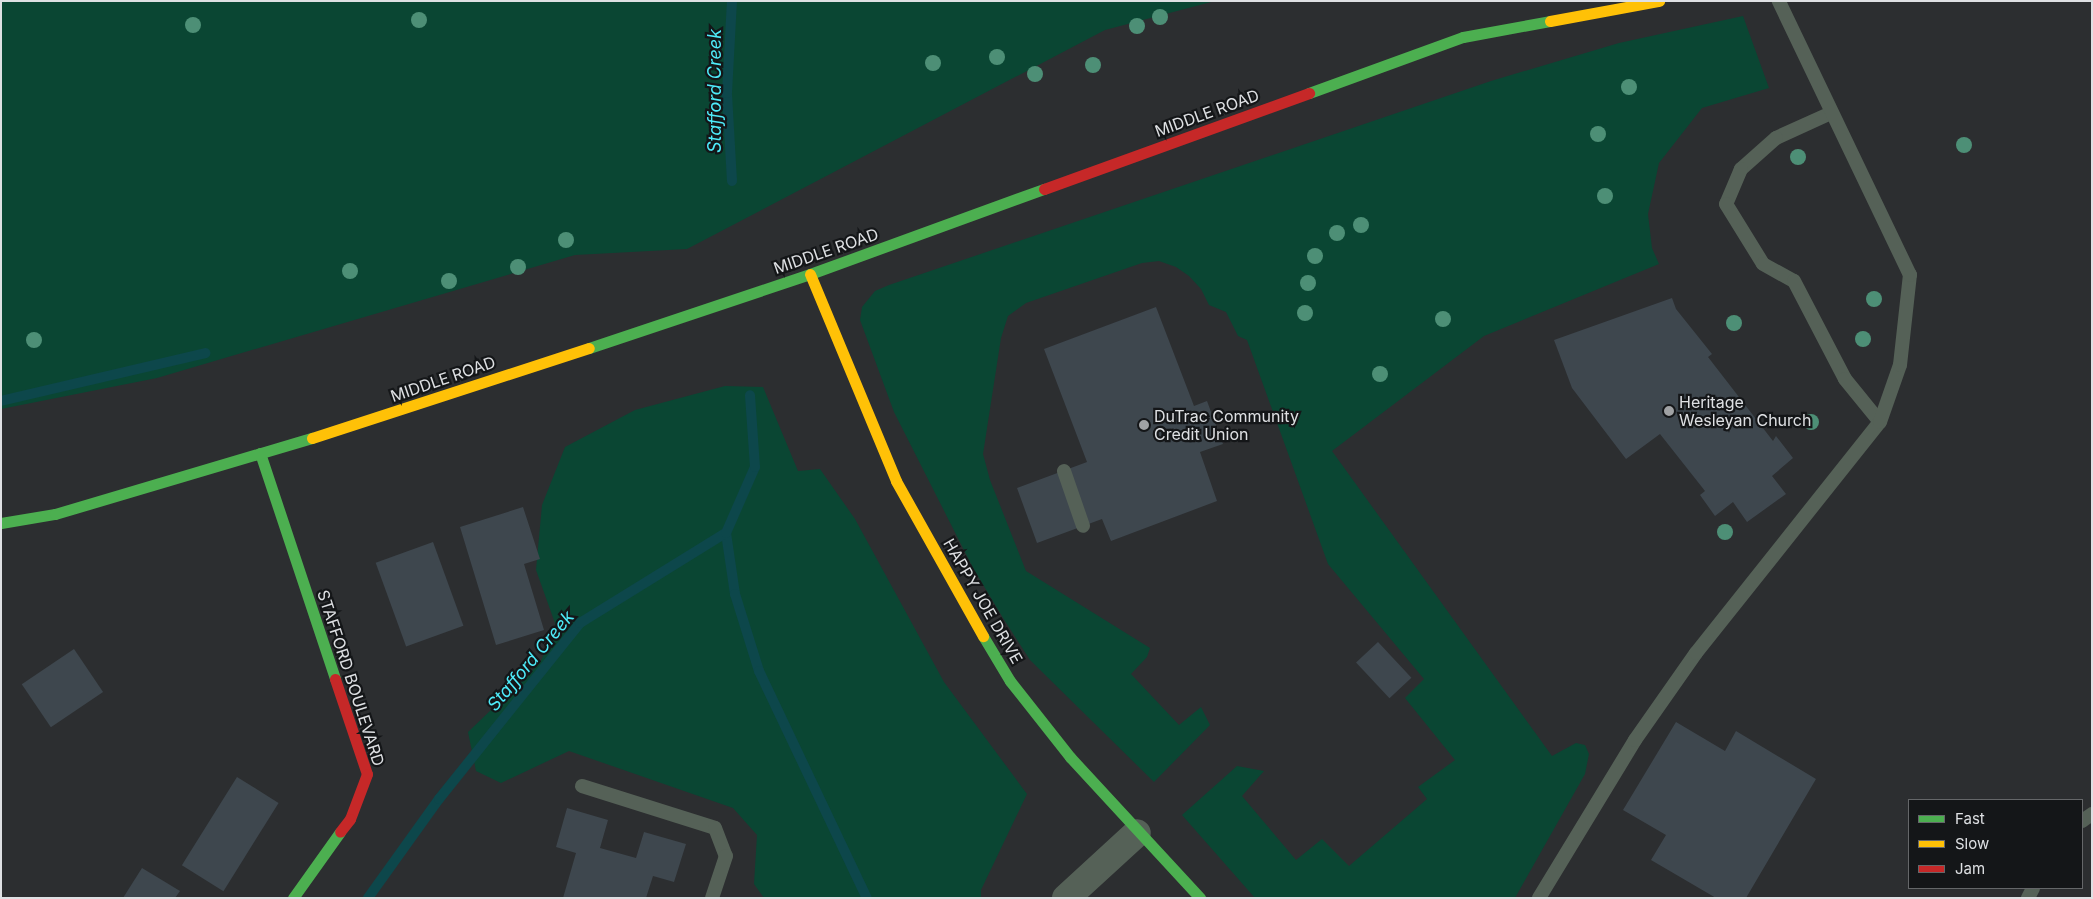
<!DOCTYPE html>
<style>
body{margin:0}
#map{position:relative;width:2093px;height:899px;overflow:hidden;background:#2c2e30;font-family:Inter,sans-serif}
div>[style]{position:absolute}
.green>*{inset:0;background:#0a4633}
.stream>*{height:10px;margin:-5px;padding:0 5px;transform-origin:5px;border-radius:5px;background:#0d474b}
.building>*{inset:0;background:#3e474e;transform-origin:0 0}
.lane>*{height:14px;margin:-7px;padding:0 7px;transform-origin:7px;border-radius:7px;background:#556157}
.street>*{height:28px;margin:-14px;padding:0 14px;transform-origin:14px;border-radius:14px;background:#556157}
.fast>*{height:11px;margin:-5.5px;padding:0 5.5px;transform-origin:5.5px;border-radius:5.5px;background:#4caf50}
.slow>*{height:11px;margin:-5.5px;padding:0 5.5px;transform-origin:5.5px;border-radius:5.5px;background:#ffc107}
.jam>*{height:11px;margin:-5.5px;padding:0 5.5px;transform-origin:5.5px;border-radius:5.5px;background:#c62828}
.trees>*{width:16px;height:16px;margin:-8px;border-radius:50%;background:#4d8f76}
.dots>*{width:14px;height:14px;translate:-50% -50%;box-sizing:border-box;border:2px solid #141618;border-radius:50%}
span{translate:-50% -50%;white-space:nowrap;text-align:center;line-height:1.15;-webkit-text-stroke:4.5px #141618;paint-order:stroke}
.street-label{font-size:16px;color:#dee0e3}
.poi-label{font-size:16px;color:#dee0e3}
.left{translate:0 -50%;text-align:left}
.water-label{font-size:18px;color:#4eebf9;font-style:italic}
.frame{position:absolute;inset:0;border:2px solid #dee0e3;pointer-events:none}
.legend{position:absolute;left:1908px;top:799px;width:175px;height:90px;box-sizing:border-box;background:#141618;border:1px solid #656769;margin:0;padding:6px 9px;list-style:none;font-size:15px;color:#dee0e3}
.legend li{display:flex;align-items:center;gap:10px;height:25px}
.legend b{width:25px;border:1px solid #656769}
</style>
<div id="map">
<div class="green">
<div style="clip-path:polygon(1px 1px,1215px 1px,1105px 30px,687px 249px,575px 255px,157px 378px,1px 409px)"></div>
<div style="clip-path:polygon(1743px 16px,1769px 88px,1702px 108px,1659px 163px,1648px 214px,1652px 248px,1659px 264px,1484px 336px,1332px 451px,1552px 756px,1576px 743px,1585px 745px,1589px 754px,1585px 774px,1515px 898px,1255px 898px,1182px 815px,1237px 766px,1264px 771px,1242px 796px,1296px 860px,1322px 839px,1349px 866px,1427px 799px,1418px 787px,1455px 760px,1405px 698px,1424px 679px,1328px 564px,1247px 340px,1238px 336px,1226px 312px,1209px 305px,1201px 289px,1189px 276px,1176px 267px,1159px 261px,1142px 263px,1026px 303px,1008px 316px,1001px 338px,983px 454px,990px 480px,1026px 571px,1150px 648px,1147px 657px,1131px 674px,1179px 725px,1201px 707px,1210px 725px,1154px 782px,1030px 660px,1003px 618px,973px 568px,894px 412px,860px 320px,862px 307px,875px 291px,889px 285px,1491px 81px,1619px 43px)"></div>
<div style="clip-path:polygon(725px 386px,763px 387px,798px 471px,820px 469px,855px 519px,944px 682px,1027px 794px,981px 890px,981px 898px,764px 898px,754px 884px,757px 835px,733px 808px,569px 751px,501px 783px,476px 771px,468px 732px,540px 663px,556px 626px,536px 570px,542px 505px,565px 447px,635px 410px)"></div>
</div>
<div class="stream">
<div style="left:732px;top:181px;width:88px;rotate:-93.3deg"></div>
<div style="left:727px;top:93px;width:92px;rotate:-86.9deg"></div>
<div style="left:1px;top:401px;width:210px;rotate:-13.2deg"></div>
<div style="left:726px;top:533px;width:62px;rotate:81.6deg"></div>
<div style="left:735px;top:594px;width:81px;rotate:72.7deg"></div>
<div style="left:759px;top:671px;width:251px;rotate:64.6deg"></div>
<div style="left:368px;top:898px;width:122px;rotate:-54.4deg"></div>
<div style="left:439px;top:799px;width:226px;rotate:-51.3deg"></div>
<div style="left:580px;top:623px;width:172px;rotate:-31.7deg"></div>
<div style="left:726px;top:533px;width:72px;rotate:-66.3deg"></div>
<div style="left:755px;top:467px;width:72px;rotate:-94deg"></div>
</div>
<div class="building">
<div style="clip-path:polygon(1672px 298px,1676px 309px,1712px 354px,1708px 357px,1773px 441px,1776px 436px,1793px 458px,1772px 476px,1786px 494px,1747px 522px,1733px 502px,1715px 516px,1700px 495px,1705px 491px,1660px 434px,1626px 459px,1572px 388px,1554px 340px)"></div>
<div style="clip-path:polygon(1156px 307px,1194px 406px,1207px 401px,1223px 444px,1200px 452px,1217px 501px,1111px 541px,1102px 519px,1037px 543px,1017px 488px,1087px 462px,1044px 349px)"></div>
<div style="clip-path:polygon(523px 507px,540px 559px,524px 564px,544px 630px,496px 645px,460px 527px)"></div>
<div style="left:433px;top:542px;width:89px;height:61px;rotate:70deg"></div>
<div style="left:1378px;top:642px;width:49px;height:30px;rotate:47deg"></div>
<div style="left:74px;top:649px;width:52px;height:63px;rotate:56deg"></div>
<div style="clip-path:polygon(1676px 722px,1725px 751px,1736px 731px,1816px 779px,1746px 898px,1716px 898px,1651px 860px,1666px 835px,1623px 810px)"></div>
<div style="left:237px;top:777px;width:49px;height:104px;rotate:32deg"></div>
<div style="clip-path:polygon(567px 808px,608px 820px,600px 848px,636px 858px,644px 832px,686px 844px,674px 882px,653px 876px,646px 898px,563px 898px,576px 853px,556px 847px)"></div>
<div style="clip-path:polygon(142px 868px,180px 891px,175px 898px,123px 898px)"></div>
</div>
<div class="lane">
<div style="left:1831px;top:113px;width:60px;rotate:155.6deg"></div>
<div style="left:1776px;top:138px;width:47px;rotate:138.5deg"></div>
<div style="left:1741px;top:169px;width:38px;rotate:113deg"></div>
<div style="left:1726px;top:204px;width:70px;rotate:58.3deg"></div>
<div style="left:1763px;top:264px;width:35px;rotate:29deg"></div>
<div style="left:1794px;top:281px;width:110px;rotate:62.5deg"></div>
<div style="left:1845px;top:379px;width:55px;rotate:50.9deg"></div>
<div style="left:1064px;top:471px;width:58px;rotate:70.9deg"></div>
<div style="left:582px;top:786px;width:139px;rotate:17.5deg"></div>
<div style="left:715px;top:828px;width:30px;rotate:69deg"></div>
<div style="left:726px;top:856px;width:44px;rotate:108.4deg"></div>
<div style="left:2082px;top:821px;width:12px;rotate:-35deg"></div>
<div style="left:1539px;top:898px;width:185px;rotate:-58.7deg"></div>
<div style="left:1635px;top:740px;width:106px;rotate:-55deg"></div>
<div style="left:1696px;top:653px;width:295px;rotate:-51.5deg"></div>
<div style="left:1880px;top:422px;width:60px;rotate:-70.7deg"></div>
<div style="left:1900px;top:365px;width:91px;rotate:-83.7deg"></div>
<div style="left:1910px;top:275px;width:304px;rotate:-115.6deg"></div>
<div style="left:2028px;top:898px;width:11px;rotate:-63deg"></div>
</div>
<div class="street">
<div style="left:1066px;top:898px;width:96px;rotate:-42.5deg"></div>
</div>
<div class="fast">
<div style="left:1309px;top:93px;width:164px;rotate:-20deg"></div>
<div style="left:1463px;top:37px;width:88px;rotate:-10.4deg"></div>
<div style="left:589px;top:348px;width:233px;rotate:-18.5deg"></div>
<div style="left:810px;top:274px;width:249px;rotate:-20deg"></div>
<div style="left:260px;top:453px;width:238px;rotate:71.6deg"></div>
<div style="left:1px;top:523px;width:55px;rotate:-9.5deg"></div>
<div style="left:55px;top:514px;width:268px;rotate:-16.5deg"></div>
<div style="left:983px;top:636px;width:52px;rotate:59deg"></div>
<div style="left:1010px;top:681px;width:97px;rotate:51.7deg"></div>
<div style="left:1070px;top:757px;width:192px;rotate:47.3deg"></div>
<div style="left:293px;top:898px;width:81px;rotate:-54.5deg"></div>
</div>
<div class="slow">
<div style="left:1550px;top:21px;width:111px;rotate:-10.4deg"></div>
<div style="left:810px;top:274px;width:224px;rotate:67.4deg"></div>
<div style="left:896px;top:481px;width:178px;rotate:60.7deg"></div>
<div style="left:312px;top:438px;width:291px;rotate:-18deg"></div>
</div>
<div class="jam">
<div style="left:1044px;top:189px;width:282px;rotate:-19.9deg"></div>
<div style="left:335px;top:679px;width:100px;rotate:71.4deg"></div>
<div style="left:367px;top:774px;width:48px;rotate:110.7deg"></div>
<div style="left:350px;top:819px;width:16px;rotate:128deg"></div>
</div>
<div class="trees">
<div style="left:1160px;top:17px"></div>
<div style="left:419px;top:20px"></div>
<div style="left:193px;top:25px"></div>
<div style="left:1137px;top:26px"></div>
<div style="left:997px;top:57px"></div>
<div style="left:933px;top:63px"></div>
<div style="left:1093px;top:65px"></div>
<div style="left:1035px;top:74px"></div>
<div style="left:1629px;top:87px"></div>
<div style="left:1598px;top:134px"></div>
<div style="left:1964px;top:145px"></div>
<div style="left:1798px;top:157px"></div>
<div style="left:1605px;top:196px"></div>
<div style="left:1361px;top:225px"></div>
<div style="left:1337px;top:233px"></div>
<div style="left:566px;top:240px"></div>
<div style="left:1315px;top:256px"></div>
<div style="left:518px;top:267px"></div>
<div style="left:350px;top:271px"></div>
<div style="left:449px;top:281px"></div>
<div style="left:1308px;top:283px"></div>
<div style="left:1874px;top:299px"></div>
<div style="left:1305px;top:313px"></div>
<div style="left:1443px;top:319px"></div>
<div style="left:1734px;top:323px"></div>
<div style="left:1863px;top:339px"></div>
<div style="left:34px;top:340px"></div>
<div style="left:1380px;top:374px"></div>
<div style="left:1811px;top:422px"></div>
<div style="left:1725px;top:532px"></div>
</div>
<div class="dots">
<div style="left:1669px;top:411px;background:#a0a2a4"></div>
<div style="left:1144px;top:425px;background:#a0a2a4"></div>
</div>
<div class="street-label">
<span style="left:1207px;top:113px;rotate:-20deg">MIDDLE ROAD</span>
<span style="left:826px;top:251px;rotate:-19deg">MIDDLE ROAD</span>
<span style="left:443px;top:379px;rotate:-19deg">MIDDLE ROAD</span>
<span style="left:983px;top:601px;rotate:60deg">HAPPY JOE DRIVE</span>
<span style="left:351px;top:678px;rotate:72deg">STAFFORD BOULEVARD</span>
</div>
<div class="poi-label">
<span class="left" style="left:1679px;top:411px">Heritage<br>Wesleyan Church</span>
<span class="left" style="left:1154px;top:425px">DuTrac Community<br>Credit Union</span>
</div>
<div class="water-label">
<span style="left:715px;top:91px;rotate:-90deg">Stafford Creek</span>
<span style="left:531px;top:661px;rotate:-50deg">Stafford Creek</span>
</div>
<div class="frame"></div>
<ul class="legend">
<li><b style="height:6px;background:#4caf50"></b>Fast</li>
<li><b style="height:6px;background:#ffc107"></b>Slow</li>
<li><b style="height:6px;background:#c62828"></b>Jam</li>
</ul>
</div>
